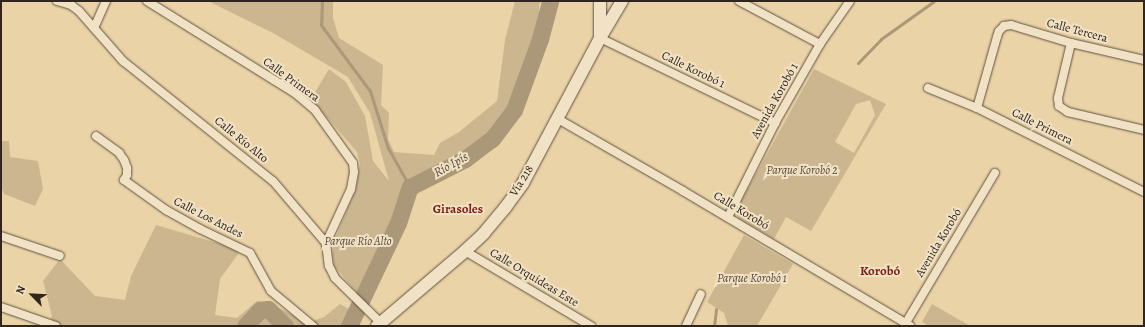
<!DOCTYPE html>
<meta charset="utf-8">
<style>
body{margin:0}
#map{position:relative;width:1145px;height:327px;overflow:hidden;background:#ead3a6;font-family:Alegreya,serif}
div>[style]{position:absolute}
.green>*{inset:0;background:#cbb68f}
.stream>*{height:3px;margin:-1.5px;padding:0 1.5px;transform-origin:1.5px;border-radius:1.5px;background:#ab9878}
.river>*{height:17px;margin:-8.5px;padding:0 8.5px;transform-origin:8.5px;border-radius:8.5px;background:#ab9878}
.roads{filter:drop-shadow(0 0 1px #5f5140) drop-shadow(0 0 1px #5f5140)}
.street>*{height:8px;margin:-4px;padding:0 4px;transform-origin:4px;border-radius:4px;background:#f1e2c5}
.secondary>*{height:12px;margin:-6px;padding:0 6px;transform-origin:6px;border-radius:6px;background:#f1e2c5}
span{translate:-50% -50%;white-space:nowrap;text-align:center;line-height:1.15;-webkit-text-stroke:4px #f1e2c5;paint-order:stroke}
.street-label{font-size:12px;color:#31261e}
.park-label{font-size:12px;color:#584a3a;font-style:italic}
.water-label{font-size:13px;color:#564839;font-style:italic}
.neighbourhood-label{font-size:13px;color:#7a1f14;font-weight:700}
.frame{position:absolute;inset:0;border:2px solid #31261e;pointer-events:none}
.north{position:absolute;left:12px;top:275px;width:40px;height:40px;-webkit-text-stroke:3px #f1e2c5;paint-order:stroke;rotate:294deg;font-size:11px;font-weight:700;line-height:16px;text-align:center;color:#31261e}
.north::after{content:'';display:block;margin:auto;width:14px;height:18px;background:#31261e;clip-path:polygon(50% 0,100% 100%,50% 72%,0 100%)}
</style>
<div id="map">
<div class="green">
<div style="clip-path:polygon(208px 1px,333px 1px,333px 18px,339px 38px,383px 65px,381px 105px,389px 113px,388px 139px,394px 152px,434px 155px,440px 143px,459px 132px,497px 101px,505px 40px,515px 1px,541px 1px,539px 5px,540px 39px,514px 110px,492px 139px,465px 159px,436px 170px,412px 193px,405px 217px,376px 274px,368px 301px,360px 293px,359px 295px,334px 266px,332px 253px,335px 239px,356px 189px,360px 164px,357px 152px,311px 99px,329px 69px,346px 82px,365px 116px,373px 161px,389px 181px,370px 113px,348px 77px,273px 33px)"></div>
<div style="clip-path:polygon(evenodd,814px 69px,886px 104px,811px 231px,786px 217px,774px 239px,738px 218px,736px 210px,814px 69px,870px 100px,875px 115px,854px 153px,835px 142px,856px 104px,870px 100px)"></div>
<div style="clip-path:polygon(1px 141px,9px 141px,10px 157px,38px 161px,43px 189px,35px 206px,4px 194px,1px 187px)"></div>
<div style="clip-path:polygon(156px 225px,241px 250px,220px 279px,215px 315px,237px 318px,257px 301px,268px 302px,308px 323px,324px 317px,340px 304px,360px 315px,351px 326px,50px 326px,52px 316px,43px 281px,60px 259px,95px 296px,125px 300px,131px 276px)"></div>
<div style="clip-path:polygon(744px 235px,793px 264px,757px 326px,728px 326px,724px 313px,707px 302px)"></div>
<div style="clip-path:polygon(932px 304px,970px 326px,929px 326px,922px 322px)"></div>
</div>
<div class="stream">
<div style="left:322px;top:1px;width:24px;rotate:92deg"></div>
<div style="left:321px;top:25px;width:82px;rotate:53.4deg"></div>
<div style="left:370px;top:91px;width:60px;rotate:72.5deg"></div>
<div style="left:388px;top:148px;width:45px;rotate:60.6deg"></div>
<div style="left:858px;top:63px;width:33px;rotate:-46deg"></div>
<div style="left:881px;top:39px;width:65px;rotate:-35.6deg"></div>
<div style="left:714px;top:326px;width:17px;rotate:-83deg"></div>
</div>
<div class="river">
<div style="left:245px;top:326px;width:22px;rotate:-47deg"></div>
<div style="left:260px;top:310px;width:8px;rotate:-7deg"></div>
<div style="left:268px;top:309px;width:24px;rotate:45deg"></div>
<div style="left:349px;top:326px;width:114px;rotate:-64.6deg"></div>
<div style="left:398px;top:223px;width:38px;rotate:-72deg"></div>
<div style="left:410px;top:187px;width:62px;rotate:-27deg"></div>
<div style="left:465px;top:159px;width:34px;rotate:-37deg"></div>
<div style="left:492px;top:139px;width:36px;rotate:-53deg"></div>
<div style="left:514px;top:110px;width:76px;rotate:-69.9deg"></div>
<div style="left:540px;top:39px;width:39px;rotate:-75deg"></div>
</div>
<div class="roads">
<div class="street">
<div style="left:57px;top:1px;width:15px;rotate:16deg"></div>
<div style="left:71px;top:5px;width:10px;rotate:37deg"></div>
<div style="left:79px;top:11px;width:67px;rotate:48.7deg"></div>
<div style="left:123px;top:61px;width:192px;rotate:38.7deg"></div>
<div style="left:273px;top:181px;width:82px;rotate:49.5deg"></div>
<div style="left:326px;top:243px;width:23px;rotate:83deg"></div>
<div style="left:329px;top:266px;width:13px;rotate:63deg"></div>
<div style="left:335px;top:278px;width:63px;rotate:44.4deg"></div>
<div style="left:147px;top:1px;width:150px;rotate:31.9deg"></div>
<div style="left:274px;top:80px;width:26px;rotate:32deg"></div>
<div style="left:296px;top:94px;width:25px;rotate:40deg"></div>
<div style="left:315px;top:110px;width:65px;rotate:54.4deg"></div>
<div style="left:353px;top:163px;width:9px;rotate:84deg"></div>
<div style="left:354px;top:172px;width:17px;rotate:100deg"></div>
<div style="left:351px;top:189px;width:60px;rotate:114.8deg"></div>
<div style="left:739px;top:1px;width:92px;rotate:28deg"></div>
<div style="left:94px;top:28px;width:30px;rotate:-66deg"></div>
<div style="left:600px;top:38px;width:195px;rotate:25.9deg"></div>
<div style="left:1071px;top:43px;width:57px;rotate:103.3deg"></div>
<div style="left:1058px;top:98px;width:8px;rotate:83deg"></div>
<div style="left:1059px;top:106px;width:11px;rotate:34deg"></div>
<div style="left:1068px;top:112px;width:78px;rotate:13.3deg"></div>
<div style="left:928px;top:88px;width:53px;rotate:22.2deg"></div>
<div style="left:977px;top:108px;width:187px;rotate:26.7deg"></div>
<div style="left:977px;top:108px;width:74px;rotate:-74.3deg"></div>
<div style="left:997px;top:37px;width:6px;rotate:-72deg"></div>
<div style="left:999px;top:31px;width:7px;rotate:-45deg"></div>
<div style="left:1004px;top:26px;width:7px;rotate:-8deg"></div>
<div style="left:1011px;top:25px;width:63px;rotate:16.7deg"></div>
<div style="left:1071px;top:43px;width:75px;rotate:13.1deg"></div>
<div style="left:558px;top:119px;width:144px;rotate:29.9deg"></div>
<div style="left:683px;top:191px;width:264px;rotate:30.7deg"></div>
<div style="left:96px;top:136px;width:29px;rotate:36deg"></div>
<div style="left:119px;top:153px;width:9px;rotate:54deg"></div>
<div style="left:124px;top:160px;width:9px;rotate:69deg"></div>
<div style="left:127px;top:168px;width:7px;rotate:90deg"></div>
<div style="left:127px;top:175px;width:6px;rotate:121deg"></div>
<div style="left:124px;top:180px;width:52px;rotate:35.5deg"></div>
<div style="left:166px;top:210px;width:39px;rotate:29deg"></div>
<div style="left:200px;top:229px;width:55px;rotate:25.6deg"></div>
<div style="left:250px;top:253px;width:43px;rotate:61.1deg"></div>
<div style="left:271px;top:291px;width:55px;rotate:39.8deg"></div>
<div style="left:728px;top:217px;width:105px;rotate:-63.4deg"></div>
<div style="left:775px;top:123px;width:91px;rotate:-60.3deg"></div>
<div style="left:820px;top:44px;width:52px;rotate:-55.1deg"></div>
<div style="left:1px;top:236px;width:62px;rotate:18.7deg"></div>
<div style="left:465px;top:251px;width:147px;rotate:30.8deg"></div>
<div style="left:1px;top:307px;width:58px;rotate:19.1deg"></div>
<div style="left:686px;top:326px;width:35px;rotate:-65deg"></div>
<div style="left:904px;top:326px;width:178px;rotate:-59.3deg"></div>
</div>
<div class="secondary">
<div style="left:600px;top:1px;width:37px;rotate:90deg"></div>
<div style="left:377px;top:326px;width:116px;rotate:-40.4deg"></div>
<div style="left:465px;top:251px;width:26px;rotate:-43deg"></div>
<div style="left:484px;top:233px;width:33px;rotate:-50deg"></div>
<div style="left:505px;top:208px;width:31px;rotate:-54deg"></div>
<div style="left:523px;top:183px;width:164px;rotate:-62deg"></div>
<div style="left:600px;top:38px;width:43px;rotate:-59.3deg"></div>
</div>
</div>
<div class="street-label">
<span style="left:1077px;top:31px;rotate:15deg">Calle Tercera</span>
<span style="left:693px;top:70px;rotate:26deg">Calle Korobó 1</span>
<span style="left:291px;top:80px;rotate:36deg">Calle Primera</span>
<span style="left:775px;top:101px;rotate:-61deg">Avenida Korobó 1</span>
<span style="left:1042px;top:127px;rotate:27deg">Calle Primera</span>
<span style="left:241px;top:140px;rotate:39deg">Calle Río Alto</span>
<span style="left:522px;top:181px;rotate:-58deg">Vía 218</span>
<span style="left:741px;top:211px;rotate:31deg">Calle Korobó</span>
<span style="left:208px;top:218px;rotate:27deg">Calle Los Andes</span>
<span style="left:939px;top:243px;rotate:-59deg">Avenida Korobó</span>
<span style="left:534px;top:278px;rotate:31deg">Calle Orquídeas Este</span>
</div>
<div class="park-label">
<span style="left:802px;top:171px">Parque Korobó 2</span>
<span style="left:358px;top:242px">Parque Río Alto</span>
<span style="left:752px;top:279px">Parque Korobó 1</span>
</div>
<div class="water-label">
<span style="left:451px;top:165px;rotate:-29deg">Río Ipís</span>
</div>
<div class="neighbourhood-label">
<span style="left:458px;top:209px">Girasoles</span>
<span style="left:880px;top:271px">Korobó</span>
</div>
<div class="frame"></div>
<div class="north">N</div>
</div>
